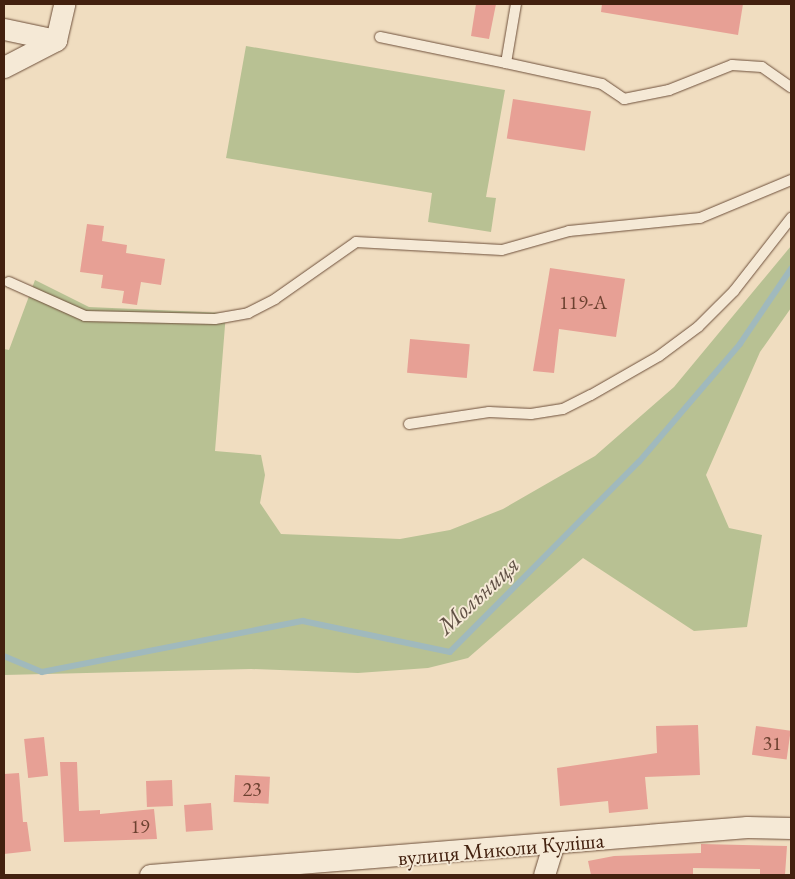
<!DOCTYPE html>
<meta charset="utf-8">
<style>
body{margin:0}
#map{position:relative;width:795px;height:879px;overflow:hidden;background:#f0ddc0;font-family:"EB Garamond",serif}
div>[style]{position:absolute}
.green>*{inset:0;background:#b8c193}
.stream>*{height:5.5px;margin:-2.75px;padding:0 2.75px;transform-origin:2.75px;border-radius:2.75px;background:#a0b9bd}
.building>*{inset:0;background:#e7a095;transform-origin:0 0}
.roads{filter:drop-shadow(0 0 1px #6e503b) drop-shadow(0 0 1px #6e503b)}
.lane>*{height:10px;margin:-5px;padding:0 5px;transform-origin:5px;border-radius:5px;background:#f5e9d6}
.street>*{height:21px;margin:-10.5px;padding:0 10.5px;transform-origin:10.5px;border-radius:10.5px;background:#f5e9d6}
span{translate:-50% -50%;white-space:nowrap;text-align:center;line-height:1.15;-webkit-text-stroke:4px #f5e9d6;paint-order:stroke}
.number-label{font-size:20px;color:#6c4130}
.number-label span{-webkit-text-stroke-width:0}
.street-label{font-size:22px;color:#43210f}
.water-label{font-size:24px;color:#5f4f43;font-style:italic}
.frame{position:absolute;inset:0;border:5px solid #43210f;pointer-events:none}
</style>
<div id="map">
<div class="green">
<div style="clip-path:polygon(246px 46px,505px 90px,486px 197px,496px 198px,491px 232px,428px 222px,432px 193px,226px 158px)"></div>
<div style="clip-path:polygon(791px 246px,791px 308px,760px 352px,706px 475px,729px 528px,762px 535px,747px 627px,694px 631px,583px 558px,468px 658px,428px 668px,358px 673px,251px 669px,4px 675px,4px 349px,9px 350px,35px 280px,89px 307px,226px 313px,215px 451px,261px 455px,265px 475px,260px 503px,281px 534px,400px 539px,450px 530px,503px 509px,595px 456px,674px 387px)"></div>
</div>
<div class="stream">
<div style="left:4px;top:656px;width:41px;rotate:22.8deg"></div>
<div style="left:42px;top:672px;width:266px;rotate:-11.1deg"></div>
<div style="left:303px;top:621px;width:150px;rotate:11.9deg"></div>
<div style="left:450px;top:652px;width:268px;rotate:-45.2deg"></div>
<div style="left:639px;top:462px;width:155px;rotate:-49.4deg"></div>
<div style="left:740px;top:344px;width:91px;rotate:-55.8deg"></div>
</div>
<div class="building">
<div style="clip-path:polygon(476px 4px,496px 4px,489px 39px,471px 36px)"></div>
<div style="clip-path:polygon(602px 4px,743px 4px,738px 35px,601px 12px)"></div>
<div style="left:513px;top:99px;width:79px;height:40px;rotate:9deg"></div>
<div style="clip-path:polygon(87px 224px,104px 226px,102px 241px,127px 245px,126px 253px,165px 259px,161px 285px,141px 282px,137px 305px,122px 303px,124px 291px,101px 288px,103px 275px,80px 272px)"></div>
<div style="clip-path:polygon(550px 268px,625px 279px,616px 337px,559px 329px,554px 373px,533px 371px)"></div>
<div style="left:410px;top:339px;width:60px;height:34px;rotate:5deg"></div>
<div style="clip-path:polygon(698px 725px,700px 775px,645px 777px,648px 809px,609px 813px,608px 801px,560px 806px,557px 768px,657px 753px,656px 726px)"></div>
<div style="left:756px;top:726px;width:35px;height:29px;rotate:8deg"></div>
<div style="left:44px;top:737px;width:39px;height:20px;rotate:84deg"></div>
<div style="clip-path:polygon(60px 762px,77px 762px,79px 811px,100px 810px,100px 814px,154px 809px,157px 839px,64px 842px)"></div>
<div style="clip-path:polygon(19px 773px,23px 822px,27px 822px,31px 851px,4px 854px,4px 774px)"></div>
<div style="left:235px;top:775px;width:35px;height:27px;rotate:3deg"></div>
<div style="left:172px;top:780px;width:26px;height:26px;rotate:88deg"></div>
<div style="left:211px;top:803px;width:27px;height:27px;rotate:86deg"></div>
<div style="clip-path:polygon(701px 844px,787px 846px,785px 875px,760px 875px,760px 869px,693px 868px,693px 875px,591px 875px,588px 861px,614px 856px,701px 853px)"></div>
</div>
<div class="roads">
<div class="lane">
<div style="left:380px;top:37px;width:129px;rotate:11.7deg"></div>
<div style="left:506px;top:63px;width:60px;rotate:-80.4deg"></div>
<div style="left:506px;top:63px;width:98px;rotate:12.3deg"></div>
<div style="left:602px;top:84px;width:27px;rotate:34deg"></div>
<div style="left:624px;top:99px;width:46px;rotate:-11.3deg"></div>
<div style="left:669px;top:90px;width:68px;rotate:-21.6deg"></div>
<div style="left:732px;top:65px;width:30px;rotate:4deg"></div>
<div style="left:762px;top:67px;width:35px;rotate:35deg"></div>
<div style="left:9px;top:282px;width:83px;rotate:24.1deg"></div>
<div style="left:85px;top:316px;width:130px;rotate:1.3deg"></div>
<div style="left:215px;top:319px;width:34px;rotate:-10deg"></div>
<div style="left:248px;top:313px;width:30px;rotate:-27deg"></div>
<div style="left:275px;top:299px;width:99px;rotate:-35.1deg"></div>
<div style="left:356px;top:242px;width:146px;rotate:3.1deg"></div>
<div style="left:502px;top:250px;width:70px;rotate:-15.8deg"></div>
<div style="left:569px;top:231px;width:132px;rotate:-5.7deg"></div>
<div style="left:700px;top:218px;width:99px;rotate:-22.7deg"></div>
<div style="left:409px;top:424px;width:81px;rotate:-8.5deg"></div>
<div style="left:489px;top:412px;width:42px;rotate:2.7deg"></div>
<div style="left:531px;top:414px;width:32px;rotate:-9deg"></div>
<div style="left:563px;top:409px;width:31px;rotate:-27deg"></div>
<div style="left:591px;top:395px;width:78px;rotate:-29.8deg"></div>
<div style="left:659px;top:356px;width:49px;rotate:-36.6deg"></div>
<div style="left:698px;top:327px;width:51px;rotate:-45deg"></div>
<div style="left:734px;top:291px;width:93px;rotate:-52deg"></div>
</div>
<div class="street">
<div style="left:4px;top:29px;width:53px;rotate:11.9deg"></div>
<div style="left:56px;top:40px;width:37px;rotate:-77deg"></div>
<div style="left:4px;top:67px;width:59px;rotate:-27.4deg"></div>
<div style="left:150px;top:875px;width:599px;rotate:-4.6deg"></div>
<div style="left:747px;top:827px;width:44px;rotate:1.3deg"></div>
<div style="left:544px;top:875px;width:31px;rotate:-73deg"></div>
</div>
</div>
<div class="number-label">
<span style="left:583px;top:302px">119-А</span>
<span style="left:772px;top:743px">31</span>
<span style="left:252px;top:789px">23</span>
<span style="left:140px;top:826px">19</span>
</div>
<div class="street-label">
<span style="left:501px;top:849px;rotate:-5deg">вулиця Миколи Куліша</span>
</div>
<div class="water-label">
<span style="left:478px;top:595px;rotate:-43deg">Мольниця</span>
</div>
<div class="frame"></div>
</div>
